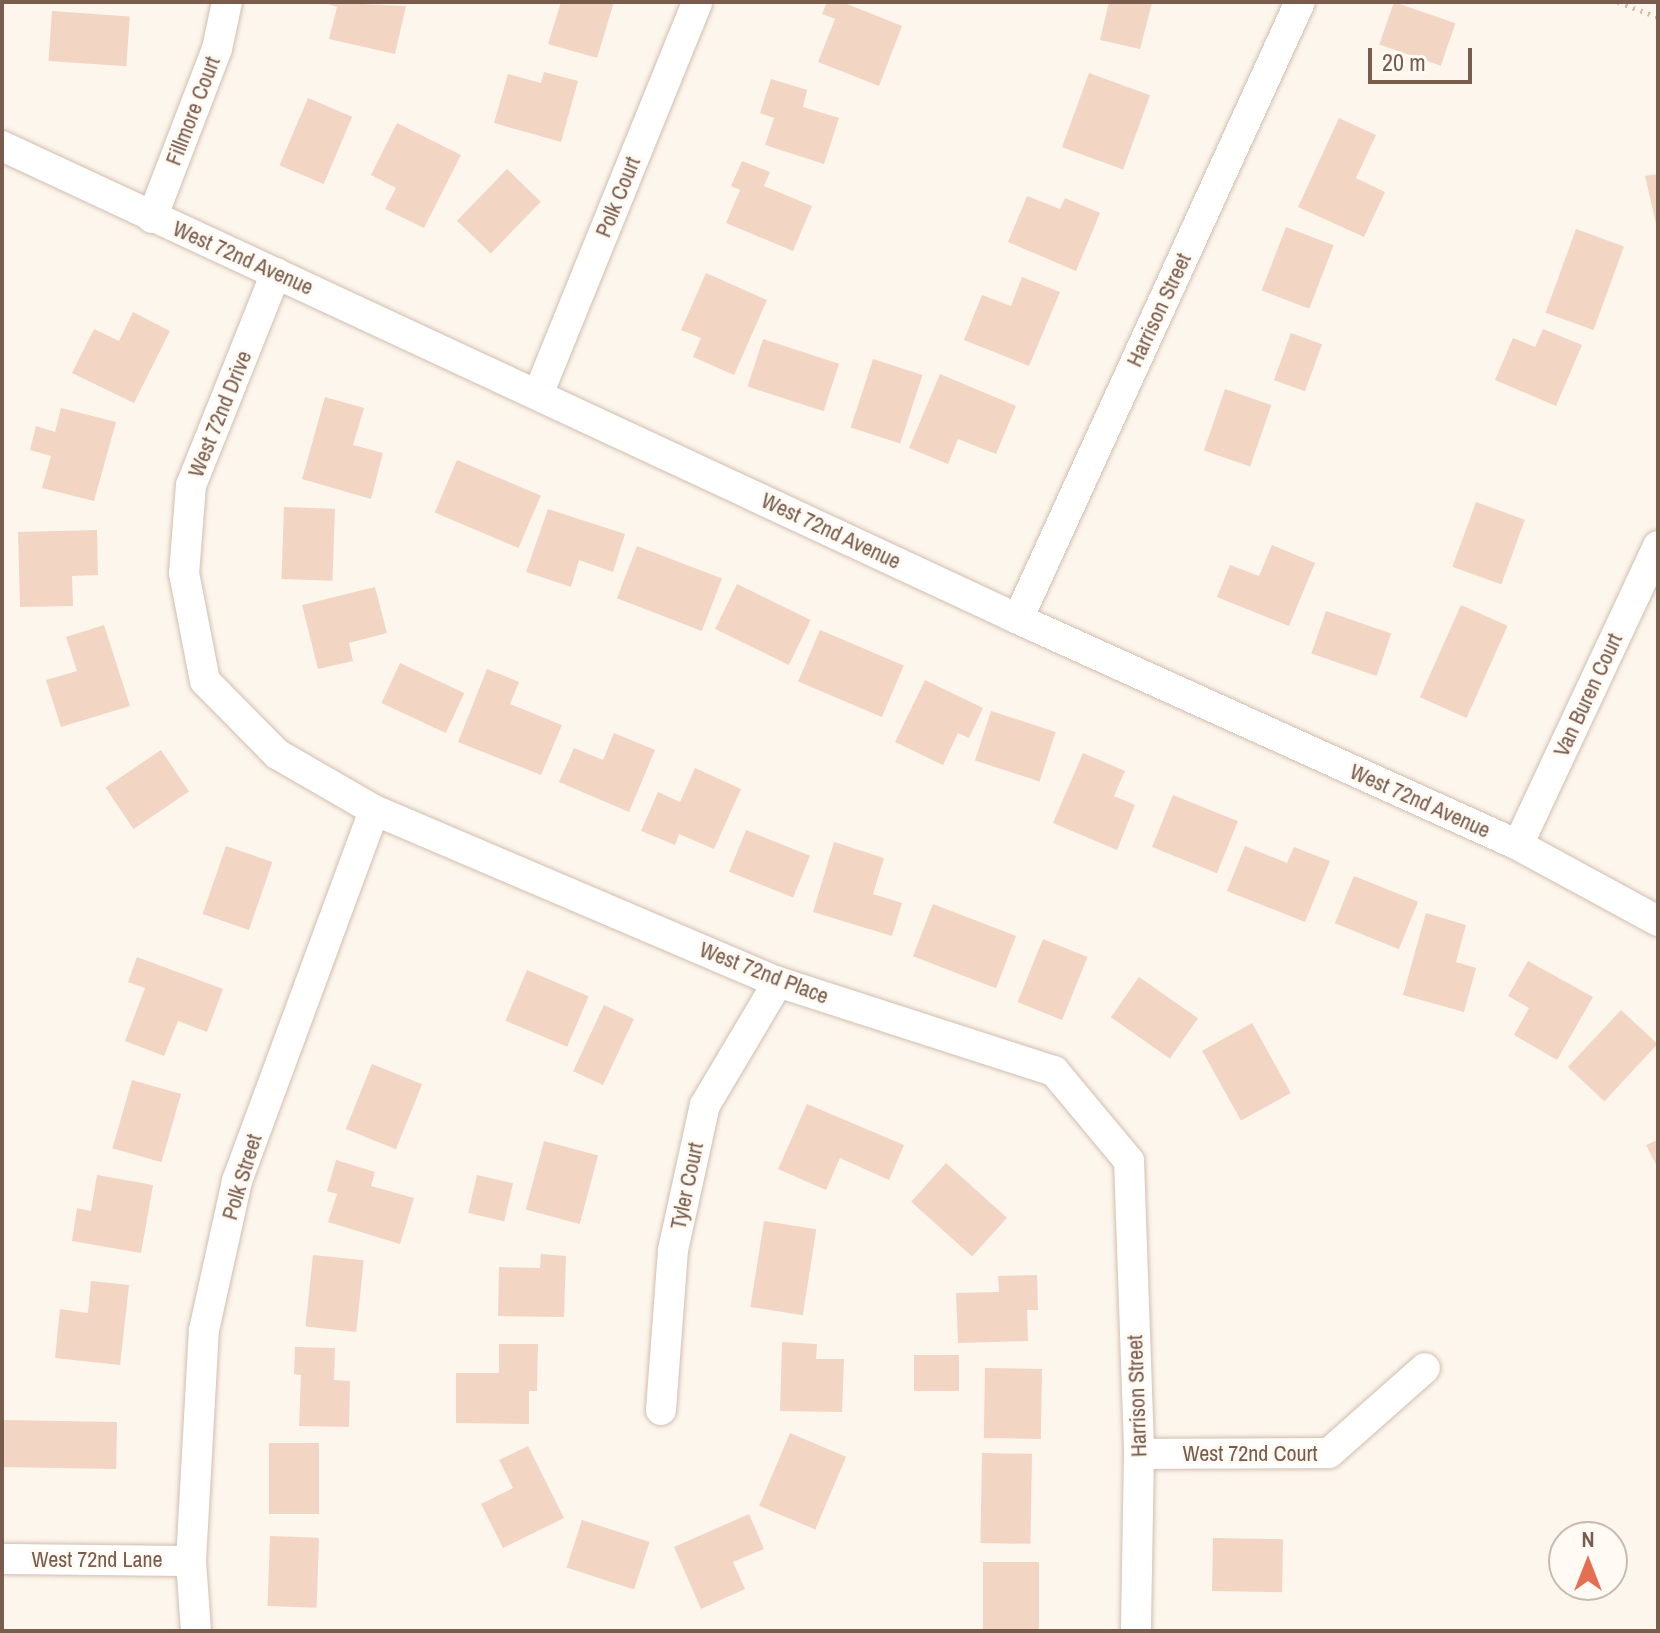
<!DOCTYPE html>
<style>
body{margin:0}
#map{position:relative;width:1660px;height:1633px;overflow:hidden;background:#fdf6ec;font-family:"Archivo Narrow",sans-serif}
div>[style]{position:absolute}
.building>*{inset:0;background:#f3d5c3;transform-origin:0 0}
.path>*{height:5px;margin-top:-2.5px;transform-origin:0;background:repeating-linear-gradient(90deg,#d9b8a5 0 2px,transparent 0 8px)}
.roads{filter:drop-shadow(0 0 2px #d1beb0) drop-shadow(0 0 2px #d1beb0)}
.minor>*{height:30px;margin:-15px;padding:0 15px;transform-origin:15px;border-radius:15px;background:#fff}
span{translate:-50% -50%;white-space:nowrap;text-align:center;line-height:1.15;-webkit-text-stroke:6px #fffaf3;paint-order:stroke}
.street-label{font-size:22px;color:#7a5c4d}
.frame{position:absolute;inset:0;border:4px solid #7a5c4d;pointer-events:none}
.north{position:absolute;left:1548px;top:1521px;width:80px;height:80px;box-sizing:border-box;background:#fffaf3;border:2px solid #cabbb1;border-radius:50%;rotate:0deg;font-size:22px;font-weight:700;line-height:32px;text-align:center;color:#7a5c4d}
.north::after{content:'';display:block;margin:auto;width:28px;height:36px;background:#e76f51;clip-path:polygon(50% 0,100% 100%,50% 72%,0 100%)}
.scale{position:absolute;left:1368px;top:48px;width:104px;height:36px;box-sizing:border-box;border:4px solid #7a5c4d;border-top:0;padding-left:10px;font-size:24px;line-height:28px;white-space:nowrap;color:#7a5c4d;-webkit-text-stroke:6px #fffaf3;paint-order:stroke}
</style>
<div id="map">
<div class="building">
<div style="clip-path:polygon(321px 2px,406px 6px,395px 54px,329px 39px,337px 7px)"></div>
<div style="clip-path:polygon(561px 2px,614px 2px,597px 58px,548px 44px)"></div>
<div style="clip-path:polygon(827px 2px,842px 2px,902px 26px,879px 86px,818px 62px,835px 19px,822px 14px)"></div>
<div style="clip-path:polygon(1109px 2px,1152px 3px,1140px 49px,1100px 40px)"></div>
<div style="left:1394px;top:2px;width:65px;height:45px;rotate:19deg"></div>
<div style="left:52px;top:11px;width:78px;height:50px;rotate:4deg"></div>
<div style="clip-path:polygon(544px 72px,578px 81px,561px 142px,494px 123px,508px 74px,541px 83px)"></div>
<div style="left:1089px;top:73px;width:65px;height:79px;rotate:20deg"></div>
<div style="clip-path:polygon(771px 79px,807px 90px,803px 107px,839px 118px,824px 164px,765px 145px,774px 118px,760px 113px)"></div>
<div style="left:308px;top:98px;width:48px;height:73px;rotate:23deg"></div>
<div style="clip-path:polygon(1339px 118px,1376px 135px,1356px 178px,1385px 192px,1364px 237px,1298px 207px)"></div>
<div style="clip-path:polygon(397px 123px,461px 155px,424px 228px,385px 209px,396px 188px,371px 175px)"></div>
<div style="clip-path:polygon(742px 161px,770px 172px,764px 186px,812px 206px,793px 251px,726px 223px,740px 190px,731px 186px)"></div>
<div style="left:507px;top:169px;width:47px;height:72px;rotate:44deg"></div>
<div style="clip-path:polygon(1658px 174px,1658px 228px,1657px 228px,1645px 176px)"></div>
<div style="clip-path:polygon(1027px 196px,1060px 209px,1065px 198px,1100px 213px,1076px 271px,1008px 242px)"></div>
<div style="left:1286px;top:227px;width:51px;height:68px;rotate:21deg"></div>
<div style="left:1576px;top:229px;width:51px;height:89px;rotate:20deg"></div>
<div style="clip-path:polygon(706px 273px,767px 300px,734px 375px,693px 357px,701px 338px,681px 330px)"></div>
<div style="clip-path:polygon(1022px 277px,1060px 292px,1029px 366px,964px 340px,982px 295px,1011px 306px)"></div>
<div style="clip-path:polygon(133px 312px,170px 331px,134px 403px,72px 373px,94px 329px,119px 341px)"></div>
<div style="clip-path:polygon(1543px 329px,1582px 345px,1556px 406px,1495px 380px,1513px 338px,1535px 347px)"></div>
<div style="left:1291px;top:333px;width:33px;height:50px;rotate:20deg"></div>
<div style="left:763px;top:339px;width:80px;height:50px;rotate:18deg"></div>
<div style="left:873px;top:359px;width:52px;height:72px;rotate:18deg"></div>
<div style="clip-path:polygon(940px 374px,1016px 406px,996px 454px,958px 439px,948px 464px,909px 448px)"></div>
<div style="left:1225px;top:389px;width:49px;height:65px;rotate:19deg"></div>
<div style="clip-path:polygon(325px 397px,364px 408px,353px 445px,383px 453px,371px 499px,302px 479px)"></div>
<div style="clip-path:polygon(61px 408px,116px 422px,94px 501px,42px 488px,51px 456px,30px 450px,36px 426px,55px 432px)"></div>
<div style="left:457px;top:460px;width:91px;height:57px;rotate:23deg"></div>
<div style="left:1476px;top:502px;width:52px;height:69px;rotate:20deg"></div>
<div style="left:284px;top:507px;width:51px;height:72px;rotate:2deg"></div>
<div style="clip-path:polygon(548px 509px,625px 534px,613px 572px,579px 560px,571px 587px,526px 572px)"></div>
<div style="clip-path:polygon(97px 530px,98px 575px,72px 576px,73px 606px,20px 607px,18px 532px)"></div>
<div style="clip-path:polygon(1272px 545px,1315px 563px,1289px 626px,1217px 597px,1230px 565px,1259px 576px)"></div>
<div style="left:637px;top:546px;width:91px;height:56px;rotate:21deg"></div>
<div style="left:737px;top:584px;width:82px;height:50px;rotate:26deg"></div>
<div style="clip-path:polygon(375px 587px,387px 633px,349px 643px,353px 661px,318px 669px,302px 605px)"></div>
<div style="left:1461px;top:605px;width:51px;height:101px;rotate:24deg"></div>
<div style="left:1326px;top:611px;width:69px;height:45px;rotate:19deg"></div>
<div style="clip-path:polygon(104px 625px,130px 706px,61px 727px,46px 680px,77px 671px,66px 637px)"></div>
<div style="left:820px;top:630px;width:91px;height:56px;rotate:23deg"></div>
<div style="left:400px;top:663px;width:71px;height:44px;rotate:25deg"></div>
<div style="clip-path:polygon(487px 669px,519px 682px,510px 704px,562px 725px,541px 775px,458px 742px)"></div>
<div style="clip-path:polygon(925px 680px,983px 708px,969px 738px,958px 733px,943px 765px,895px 742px)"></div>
<div style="left:991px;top:711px;width:68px;height:52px;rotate:18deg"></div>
<div style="clip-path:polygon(614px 733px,655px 750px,629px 812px,559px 782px,574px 748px,603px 760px)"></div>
<div style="left:161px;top:750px;width:50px;height:67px;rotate:56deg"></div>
<div style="clip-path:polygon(1083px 753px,1125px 771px,1114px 796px,1135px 805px,1117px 850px,1053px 823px)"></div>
<div style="clip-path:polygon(695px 768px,741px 789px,714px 849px,679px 834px,675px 845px,641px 831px,658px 792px,680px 802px)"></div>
<div style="left:1173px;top:795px;width:70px;height:56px;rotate:22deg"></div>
<div style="left:746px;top:830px;width:69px;height:45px;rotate:22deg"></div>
<div style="clip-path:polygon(834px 842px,884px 858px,873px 894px,902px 903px,892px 936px,813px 912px)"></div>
<div style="left:226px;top:846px;width:49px;height:72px;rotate:19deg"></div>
<div style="clip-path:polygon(1245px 846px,1287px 863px,1294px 847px,1330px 861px,1305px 922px,1227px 891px)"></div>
<div style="left:1354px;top:876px;width:69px;height:51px;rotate:22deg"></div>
<div style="left:933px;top:904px;width:89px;height:56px;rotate:21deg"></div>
<div style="clip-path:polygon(1426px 913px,1466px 925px,1456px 962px,1476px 968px,1464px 1012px,1403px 995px)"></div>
<div style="left:1043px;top:939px;width:48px;height:68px;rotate:22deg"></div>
<div style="clip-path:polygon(137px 957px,223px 989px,207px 1032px,178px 1021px,164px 1056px,125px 1041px,145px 988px,128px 982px)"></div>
<div style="clip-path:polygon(1528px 961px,1593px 997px,1557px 1060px,1514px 1035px,1529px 1008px,1508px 996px)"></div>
<div style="left:527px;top:970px;width:67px;height:55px;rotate:23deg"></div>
<div style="left:1139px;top:977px;width:72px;height:49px;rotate:35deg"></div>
<div style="left:604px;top:1005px;width:33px;height:73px;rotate:25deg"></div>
<div style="left:1621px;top:1010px;width:50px;height:78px;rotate:43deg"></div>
<div style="left:1252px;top:1023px;width:80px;height:57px;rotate:61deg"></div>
<div style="left:372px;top:1064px;width:54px;height:70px;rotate:22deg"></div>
<div style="left:132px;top:1080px;width:51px;height:71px;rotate:16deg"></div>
<div style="clip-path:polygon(807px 1104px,904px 1145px,889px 1180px,840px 1158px,826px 1190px,778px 1169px)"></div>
<div style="clip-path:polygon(1658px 1140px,1658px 1168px,1646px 1145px)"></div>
<div style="left:544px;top:1141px;width:56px;height:71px;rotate:15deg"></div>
<div style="clip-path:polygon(336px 1160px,375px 1172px,371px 1186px,414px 1198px,400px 1244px,328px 1222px,337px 1194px,327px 1191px)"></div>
<div style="left:946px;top:1163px;width:82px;height:52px;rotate:42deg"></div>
<div style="clip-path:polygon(97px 1175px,153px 1185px,141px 1253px,72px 1241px,77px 1208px,91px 1211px)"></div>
<div style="left:477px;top:1175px;width:37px;height:39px;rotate:13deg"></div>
<div style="left:764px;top:1221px;width:53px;height:87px;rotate:9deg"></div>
<div style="clip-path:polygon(541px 1254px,566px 1256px,564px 1317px,498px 1316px,499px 1267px,540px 1268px)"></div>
<div style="left:313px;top:1255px;width:51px;height:72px;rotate:6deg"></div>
<div style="clip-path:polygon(1037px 1275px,1038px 1310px,1027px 1310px,1028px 1341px,958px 1343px,956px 1293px,999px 1292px,998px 1276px)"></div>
<div style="clip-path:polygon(91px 1281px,129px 1285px,120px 1365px,55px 1358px,60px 1309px,88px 1313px)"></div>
<div style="clip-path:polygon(782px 1342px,817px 1344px,816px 1359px,844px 1359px,842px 1412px,780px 1411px)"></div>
<div style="clip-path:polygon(499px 1344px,538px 1344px,537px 1391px,529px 1391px,529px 1424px,456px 1423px,456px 1373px,499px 1373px)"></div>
<div style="clip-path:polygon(295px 1347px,335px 1348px,334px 1380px,350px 1381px,349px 1427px,299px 1426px,301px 1375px,294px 1374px)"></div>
<div style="left:914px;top:1355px;width:45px;height:36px"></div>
<div style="left:985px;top:1368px;width:57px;height:70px;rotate:1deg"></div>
<div style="left:2px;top:1420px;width:115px;height:47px;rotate:1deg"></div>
<div style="left:790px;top:1433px;width:61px;height:79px;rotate:23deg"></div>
<div style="left:269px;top:1443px;width:50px;height:71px"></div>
<div style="clip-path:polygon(528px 1446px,564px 1518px,503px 1548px,481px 1504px,513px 1488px,499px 1460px)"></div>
<div style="left:982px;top:1453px;width:50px;height:90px;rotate:1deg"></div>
<div style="clip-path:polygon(749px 1514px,764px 1549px,733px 1562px,745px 1589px,701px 1609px,674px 1547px)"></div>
<div style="left:582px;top:1520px;width:71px;height:50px;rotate:18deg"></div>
<div style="left:270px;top:1536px;width:49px;height:70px;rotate:2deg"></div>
<div style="left:1213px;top:1538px;width:70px;height:53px;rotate:1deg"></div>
<div style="left:983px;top:1562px;width:56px;height:69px"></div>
</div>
<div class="path">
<div style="left:1618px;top:2px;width:43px;rotate:20.6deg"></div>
</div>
<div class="roads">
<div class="minor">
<div style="left:2px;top:146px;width:1121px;rotate:24.96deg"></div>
<div style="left:1018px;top:619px;width:549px;rotate:24.32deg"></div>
<div style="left:1518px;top:845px;width:159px;rotate:28.5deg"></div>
<div style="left:152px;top:218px;width:181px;rotate:-69deg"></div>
<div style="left:217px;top:49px;width:48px;rotate:-78deg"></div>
<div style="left:276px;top:273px;width:228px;rotate:111.8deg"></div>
<div style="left:191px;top:485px;width:88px;rotate:94.5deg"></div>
<div style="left:184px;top:573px;width:110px;rotate:79deg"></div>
<div style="left:205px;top:681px;width:103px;rotate:45.4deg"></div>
<div style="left:277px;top:754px;width:112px;rotate:30deg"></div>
<div style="left:374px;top:810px;width:439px;rotate:23.1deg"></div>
<div style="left:778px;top:982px;width:290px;rotate:17.9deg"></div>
<div style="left:1054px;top:1071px;width:117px;rotate:50.2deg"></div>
<div style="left:1129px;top:1161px;width:293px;rotate:88deg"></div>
<div style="left:1139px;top:1454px;width:177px;rotate:91deg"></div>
<div style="left:539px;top:392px;width:421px;rotate:-67.9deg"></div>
<div style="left:1018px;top:619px;width:678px;rotate:-65.44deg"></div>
<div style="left:1518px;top:845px;width:330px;rotate:-64.9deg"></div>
<div style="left:661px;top:1410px;width:160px;rotate:-85.7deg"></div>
<div style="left:673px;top:1250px;width:148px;rotate:-77.6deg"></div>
<div style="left:705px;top:1105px;width:143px;rotate:-59.3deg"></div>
<div style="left:1139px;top:1454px;width:190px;rotate:-0.3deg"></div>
<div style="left:1329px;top:1453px;width:128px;rotate:-41.5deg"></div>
<div style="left:2px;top:1559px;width:189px;rotate:0.6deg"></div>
<div style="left:196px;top:1631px;width:70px;rotate:-94.1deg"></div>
<div style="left:191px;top:1561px;width:231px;rotate:-86.8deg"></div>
<div style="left:204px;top:1330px;width:153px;rotate:-77.5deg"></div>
<div style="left:237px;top:1181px;width:395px;rotate:-69.7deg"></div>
</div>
</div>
<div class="street-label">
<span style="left:193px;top:111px;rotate:-69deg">Fillmore Court</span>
<span style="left:618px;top:197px;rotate:-68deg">Polk Court</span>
<span style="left:243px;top:258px;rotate:24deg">West 72nd Avenue</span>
<span style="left:1159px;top:310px;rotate:-65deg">Harrison Street</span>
<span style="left:220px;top:414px;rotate:-68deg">West 72nd Drive</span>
<span style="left:831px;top:531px;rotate:25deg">West 72nd Avenue</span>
<span style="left:1588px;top:695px;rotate:-65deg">Van Buren Court</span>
<span style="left:1420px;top:801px;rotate:24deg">West 72nd Avenue</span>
<span style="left:764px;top:973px;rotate:21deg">West 72nd Place</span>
<span style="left:242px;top:1177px;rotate:-73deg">Polk Street</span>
<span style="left:687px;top:1186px;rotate:-78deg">Tyler Court</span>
<span style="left:1137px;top:1396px;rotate:-92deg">Harrison Street</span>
<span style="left:1250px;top:1454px">West 72nd Court</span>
<span style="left:97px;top:1560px">West 72nd Lane</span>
</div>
<div class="frame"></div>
<div class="north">N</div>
<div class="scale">20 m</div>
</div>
